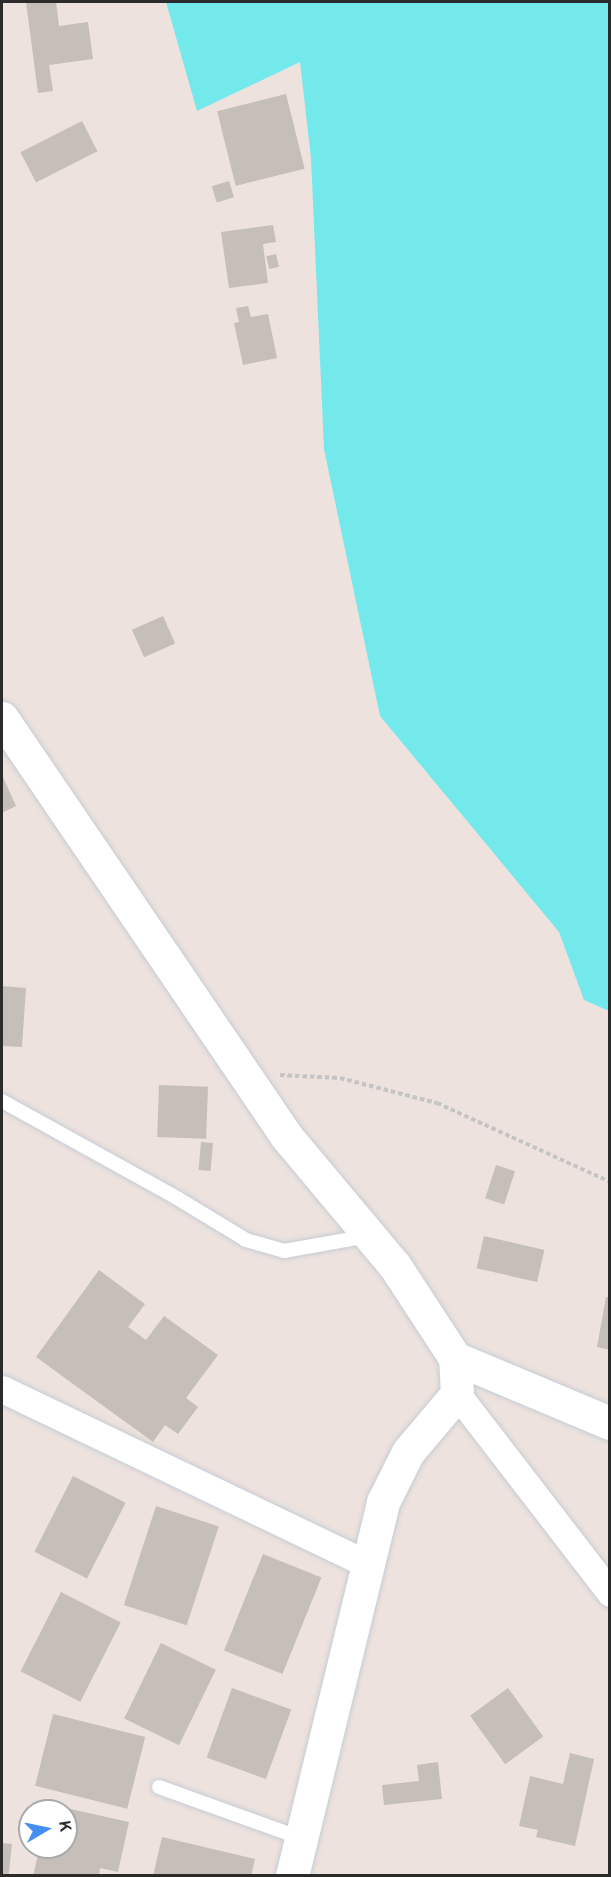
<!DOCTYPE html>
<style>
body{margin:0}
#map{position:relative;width:611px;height:1877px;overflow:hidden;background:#ede2de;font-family:Overpass,sans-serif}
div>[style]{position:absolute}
.water>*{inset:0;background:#73e9ec}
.building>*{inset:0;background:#c5beb9;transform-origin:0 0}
.path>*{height:4px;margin-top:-2px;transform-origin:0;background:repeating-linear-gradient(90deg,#c4c4c4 0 4.5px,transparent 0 7.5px)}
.roads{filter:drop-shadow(0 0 2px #c6ccd4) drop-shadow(0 0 2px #c6ccd4)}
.lane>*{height:14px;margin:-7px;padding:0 7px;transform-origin:7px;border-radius:7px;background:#fff}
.street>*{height:27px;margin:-13.5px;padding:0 13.5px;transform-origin:13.5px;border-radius:13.5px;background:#fff}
.secondary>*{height:33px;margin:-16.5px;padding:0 16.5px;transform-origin:16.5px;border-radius:16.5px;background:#fff}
span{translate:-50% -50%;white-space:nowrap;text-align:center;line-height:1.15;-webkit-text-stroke:5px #fff;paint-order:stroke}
.frame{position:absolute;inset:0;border:3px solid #2b2b2b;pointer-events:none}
.north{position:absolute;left:18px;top:1799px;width:60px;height:60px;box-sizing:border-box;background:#fff;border:2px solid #aaa;border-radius:50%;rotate:81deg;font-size:16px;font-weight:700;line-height:24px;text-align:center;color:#2b2b2b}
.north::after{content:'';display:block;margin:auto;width:21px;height:27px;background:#428ff5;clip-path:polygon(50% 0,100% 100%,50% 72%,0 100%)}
</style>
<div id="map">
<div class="water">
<div style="clip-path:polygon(166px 2px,609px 2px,609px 1011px,584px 1000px,559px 932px,380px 716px,324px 449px,311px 158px,300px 62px,197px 111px)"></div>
</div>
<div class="building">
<div style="clip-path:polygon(26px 2px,56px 2px,59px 26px,88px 22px,93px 59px,49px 65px,53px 91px,38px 93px)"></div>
<div style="left:286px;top:94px;width:77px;height:71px;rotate:76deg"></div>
<div style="left:82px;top:121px;width:34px;height:69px;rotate:63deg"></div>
<div style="left:229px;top:181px;width:17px;height:18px;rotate:73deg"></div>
<div style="clip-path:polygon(273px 225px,276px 242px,263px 244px,268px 283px,229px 288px,221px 232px)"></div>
<div style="left:276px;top:254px;width:13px;height:10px;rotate:77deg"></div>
<div style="clip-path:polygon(248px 306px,251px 317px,268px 314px,277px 358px,243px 365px,234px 323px,239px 322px,236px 308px)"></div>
<div style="left:163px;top:616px;width:30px;height:34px;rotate:66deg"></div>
<div style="clip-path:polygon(2px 775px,16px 806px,2px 813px)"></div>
<div style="clip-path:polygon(2px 986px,26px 988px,22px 1047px,2px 1046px)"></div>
<div style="left:159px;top:1085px;width:49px;height:52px;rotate:2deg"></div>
<div style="left:201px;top:1142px;width:12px;height:28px;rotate:5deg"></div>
<div style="left:496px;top:1165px;width:20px;height:35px;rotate:18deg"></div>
<div style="left:484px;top:1236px;width:62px;height:33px;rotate:13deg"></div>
<div style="clip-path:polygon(99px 1270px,145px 1304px,128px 1327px,146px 1340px,164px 1316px,218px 1355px,186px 1398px,198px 1407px,178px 1434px,165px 1425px,153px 1442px,36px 1357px)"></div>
<div style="clip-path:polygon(606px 1297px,610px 1298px,610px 1350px,597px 1347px)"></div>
<div style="left:73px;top:1476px;width:59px;height:85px;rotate:27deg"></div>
<div style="left:156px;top:1506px;width:66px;height:104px;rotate:18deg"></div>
<div style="left:263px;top:1554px;width:63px;height:104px;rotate:22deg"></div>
<div style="left:61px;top:1592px;width:67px;height:89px;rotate:27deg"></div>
<div style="left:161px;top:1643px;width:61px;height:84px;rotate:26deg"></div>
<div style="left:232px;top:1688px;width:63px;height:74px;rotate:20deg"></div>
<div style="left:508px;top:1688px;width:60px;height:47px;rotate:54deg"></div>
<div style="left:53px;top:1714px;width:95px;height:74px;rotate:14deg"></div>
<div style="clip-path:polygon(570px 1753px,594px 1759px,575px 1846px,536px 1837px,538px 1830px,519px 1826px,530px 1776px,563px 1784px)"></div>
<div style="clip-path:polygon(438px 1762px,442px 1799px,384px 1805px,382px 1785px,419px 1781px,417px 1765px)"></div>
<div style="clip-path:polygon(39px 1802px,129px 1822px,118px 1872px,100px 1868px,99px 1876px,33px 1876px,39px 1850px,30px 1847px,66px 1847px,66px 1811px,37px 1811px)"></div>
<div style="clip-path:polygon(162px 1837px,255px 1859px,251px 1876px,153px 1876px)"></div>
<div style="left:2px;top:1843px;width:10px;height:33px;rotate:6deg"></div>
</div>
<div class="path">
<div style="left:280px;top:1075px;width:60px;rotate:2.9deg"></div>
<div style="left:340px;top:1078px;width:100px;rotate:14.5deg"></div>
<div style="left:437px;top:1103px;width:190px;rotate:24.5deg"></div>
</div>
<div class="roads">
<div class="lane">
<div style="left:2px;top:1101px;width:200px;rotate:29deg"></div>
<div style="left:177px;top:1198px;width:81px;rotate:31.3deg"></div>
<div style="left:246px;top:1240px;width:40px;rotate:16deg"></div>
<div style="left:284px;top:1251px;width:85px;rotate:-10.1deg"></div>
<div style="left:159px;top:1787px;width:151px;rotate:19.8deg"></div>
</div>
<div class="street">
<div style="left:2px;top:1389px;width:406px;rotate:25.6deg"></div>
<div style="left:457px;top:1394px;width:251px;rotate:52.4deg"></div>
</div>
<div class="secondary">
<div style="left:2px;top:718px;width:507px;rotate:55.78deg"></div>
<div style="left:287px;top:1137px;width:168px;rotate:50.1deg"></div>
<div style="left:395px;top:1266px;width:110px;rotate:56.9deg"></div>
<div style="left:455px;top:1358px;width:168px;rotate:22.8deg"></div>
<div style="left:292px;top:1876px;width:385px;rotate:-76.3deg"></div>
<div style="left:383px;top:1502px;width:56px;rotate:-63.4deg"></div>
<div style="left:408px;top:1452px;width:76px;rotate:-49.8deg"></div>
<div style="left:457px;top:1394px;width:36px;rotate:-93deg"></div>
</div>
</div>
<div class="frame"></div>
<div class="north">K</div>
</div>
